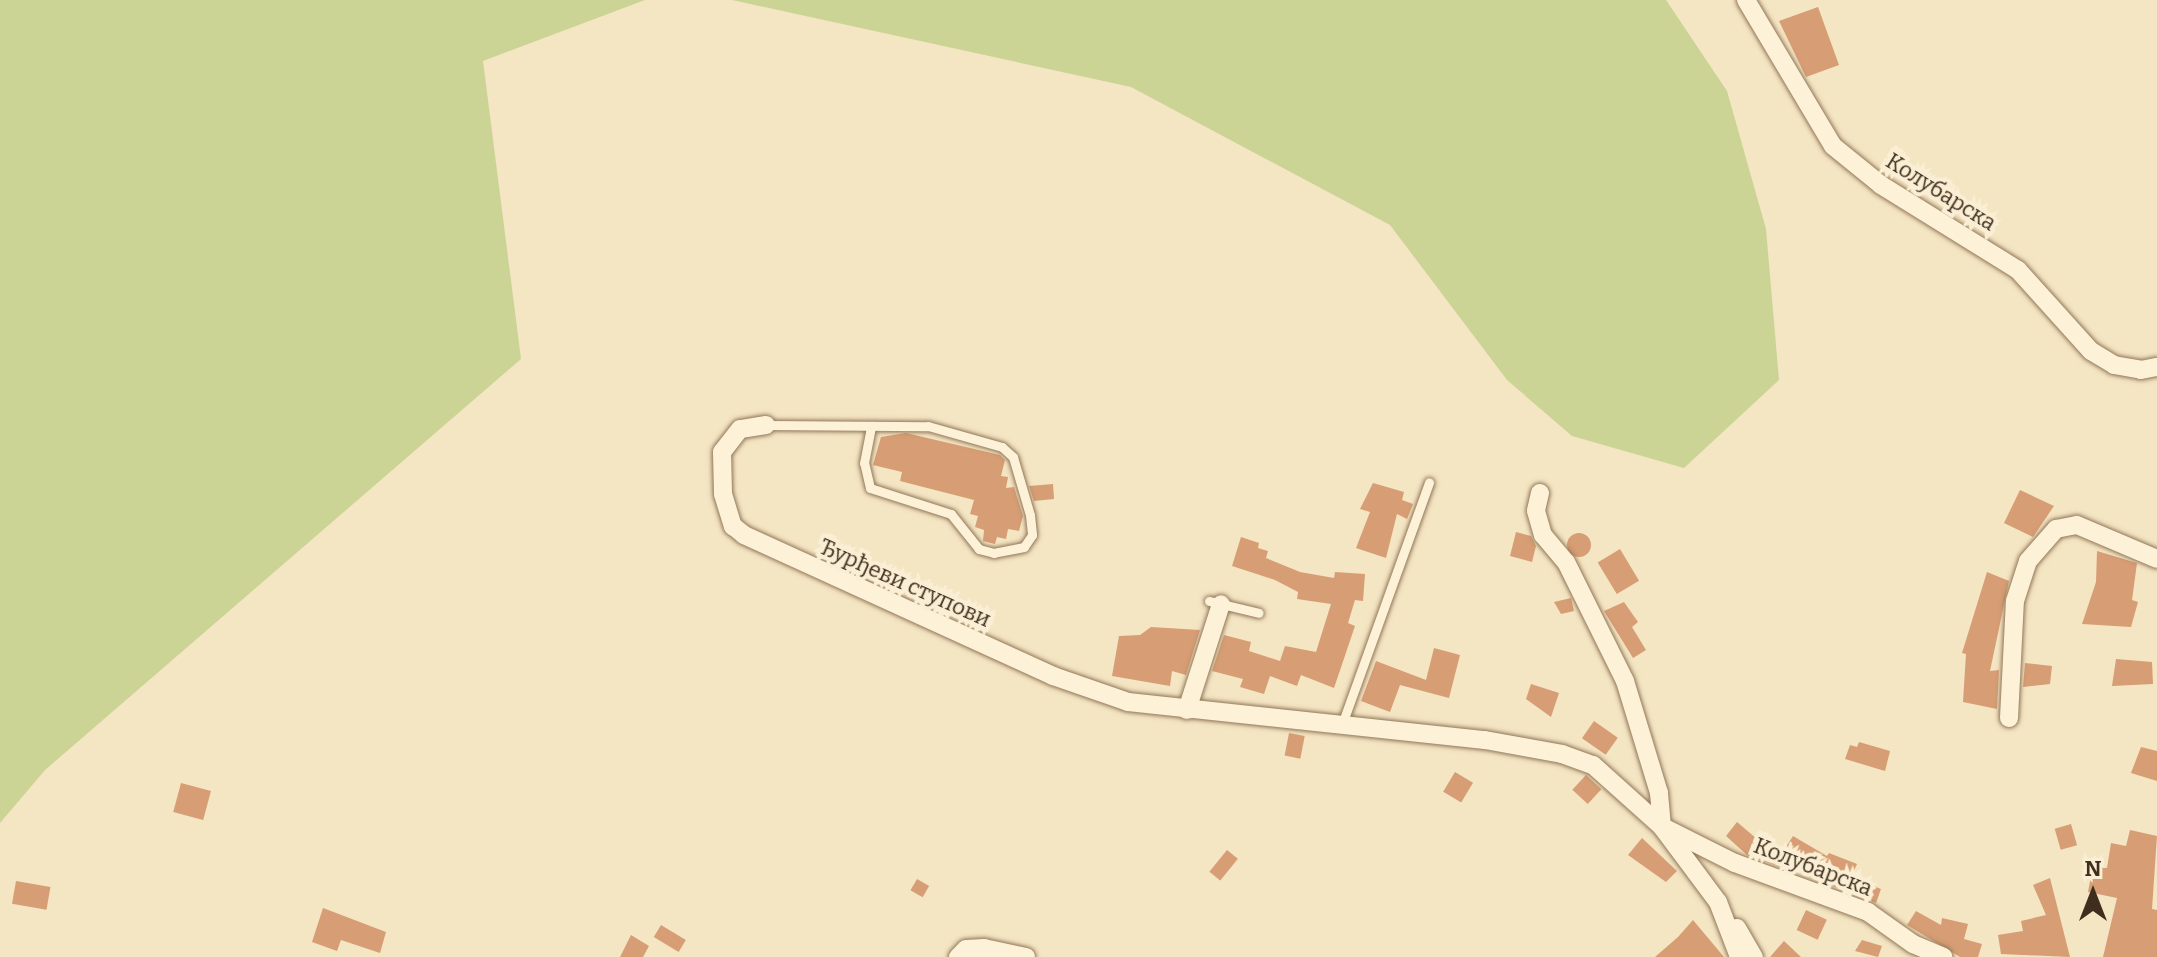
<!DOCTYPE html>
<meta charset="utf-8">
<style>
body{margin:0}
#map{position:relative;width:2157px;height:957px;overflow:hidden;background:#f4e5c3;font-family:Bitter,serif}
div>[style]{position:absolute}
.green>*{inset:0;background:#ccd495}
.building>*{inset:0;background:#d79d74;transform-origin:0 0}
.round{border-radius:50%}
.roads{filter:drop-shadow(0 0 2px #917657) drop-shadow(0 0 2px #917657)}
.service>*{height:9px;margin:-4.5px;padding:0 4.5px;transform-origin:4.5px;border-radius:4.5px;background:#fdf2d8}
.minor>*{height:18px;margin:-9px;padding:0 9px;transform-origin:9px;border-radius:9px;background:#fdf2d8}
span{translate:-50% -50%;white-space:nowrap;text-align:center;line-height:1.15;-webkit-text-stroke:8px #faefd4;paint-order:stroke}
.street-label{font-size:22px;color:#3f2d1d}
.north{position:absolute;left:2053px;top:853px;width:80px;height:80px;-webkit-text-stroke:6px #faefd4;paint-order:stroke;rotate:0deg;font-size:22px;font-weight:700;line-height:32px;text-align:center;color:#3f2d1d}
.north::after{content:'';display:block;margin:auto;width:28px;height:36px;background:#3f2d1d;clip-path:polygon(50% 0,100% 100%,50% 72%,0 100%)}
</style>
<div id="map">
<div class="green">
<div style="clip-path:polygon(0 0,645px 0,483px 61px,521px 359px,45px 770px,0 823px)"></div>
<div style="clip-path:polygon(732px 0,1666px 0,1727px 91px,1766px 229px,1779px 380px,1684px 468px,1572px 436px,1507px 380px,1390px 225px,1131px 87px)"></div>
</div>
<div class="building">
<div style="clip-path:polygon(1818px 7px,1839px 65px,1806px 77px,1779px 21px)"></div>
<div style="clip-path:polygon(906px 433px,1000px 455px,1005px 460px,1001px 476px,1008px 477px,1006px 488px,1014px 487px,1023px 516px,1019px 531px,1008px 529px,1006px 539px,997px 537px,995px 544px,983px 541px,984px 530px,975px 527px,978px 516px,970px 514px,974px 500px,900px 481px,902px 472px,873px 465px,881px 437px)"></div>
<div style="clip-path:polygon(1373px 483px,1404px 492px,1402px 500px,1413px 504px,1407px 519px,1397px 514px,1386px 558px,1356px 548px,1370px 512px,1360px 509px)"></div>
<div style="clip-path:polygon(1053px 484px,1054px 499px,1034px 501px,1029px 486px)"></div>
<div style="clip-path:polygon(2020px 490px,2054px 506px,2033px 537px,2004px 523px)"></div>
<div style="clip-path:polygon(1516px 532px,1531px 536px,1536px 546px,1532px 562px,1510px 556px)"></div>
<div class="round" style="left:1567px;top:533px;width:24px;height:24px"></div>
<div style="clip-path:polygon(1241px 537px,1259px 543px,1258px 548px,1268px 551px,1266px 558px,1300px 572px,1334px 578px,1335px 572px,1365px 574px,1363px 601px,1355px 600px,1348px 623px,1355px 626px,1334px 688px,1301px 675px,1297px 686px,1270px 676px,1264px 694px,1240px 687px,1243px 679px,1212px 671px,1224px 635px,1251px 642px,1249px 651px,1280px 661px,1285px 646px,1316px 652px,1331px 604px,1297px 599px,1298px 592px,1275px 580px,1232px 566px)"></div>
<div style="left:1620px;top:549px;width:37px;height:26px;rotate:59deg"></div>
<div style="clip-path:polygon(2097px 551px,2137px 563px,2132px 600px,2138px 602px,2131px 627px,2082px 624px,2096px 582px)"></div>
<div style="clip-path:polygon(1987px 572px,2009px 581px,1990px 671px,1999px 670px,1997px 709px,1963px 702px,1966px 654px,1962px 653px)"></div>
<div style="clip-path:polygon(1571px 598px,1574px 611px,1561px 614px,1554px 602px)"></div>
<div style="clip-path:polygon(1624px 602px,1638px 622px,1632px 627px,1646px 650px,1633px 658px,1604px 611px)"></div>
<div style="clip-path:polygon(1151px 627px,1200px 630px,1186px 675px,1172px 671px,1170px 686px,1112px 676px,1119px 636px,1140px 635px)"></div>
<div style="clip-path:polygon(1434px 648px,1460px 655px,1449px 698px,1400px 685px,1390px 712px,1361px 701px,1376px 661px,1426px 680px)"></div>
<div style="clip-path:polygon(2116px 659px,2152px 662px,2153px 684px,2112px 686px)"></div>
<div style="clip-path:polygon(2025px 663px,2052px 666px,2050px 684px,2023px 687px)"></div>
<div style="clip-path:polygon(1531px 684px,1559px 693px,1551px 717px,1526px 699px)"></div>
<div style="left:1594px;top:721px;width:29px;height:21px;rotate:35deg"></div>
<div style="left:1289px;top:733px;width:16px;height:23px;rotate:11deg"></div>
<div style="clip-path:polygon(1859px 742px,1890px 751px,1885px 771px,1845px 759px,1850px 745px,1857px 747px)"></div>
<div style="clip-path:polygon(2141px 747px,2157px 751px,2157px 781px,2131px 773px)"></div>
<div style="left:1455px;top:772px;width:21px;height:23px;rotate:31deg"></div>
<div style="left:1586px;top:775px;width:21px;height:20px;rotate:43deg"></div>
<div style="left:181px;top:783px;width:31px;height:30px;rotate:15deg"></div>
<div style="clip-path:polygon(1737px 822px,1757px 839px,1751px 845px,1800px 874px,1747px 855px,1726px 836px)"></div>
<div style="left:2071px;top:824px;width:22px;height:17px;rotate:74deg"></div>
<div style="clip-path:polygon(2130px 830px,2157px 836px,2152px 909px,2157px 910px,2157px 957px,2103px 957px,2117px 898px,2088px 892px,2093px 866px,2107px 868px,2111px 843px,2126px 846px)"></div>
<div style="clip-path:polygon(1793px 836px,1827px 856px,1829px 853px,1857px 864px,1851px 877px,1881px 889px,1876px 903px,1817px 880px,1819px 875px,1782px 853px)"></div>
<div style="clip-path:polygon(1642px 838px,1677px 871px,1666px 882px,1628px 855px)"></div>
<div style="left:1227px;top:850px;width:14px;height:28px;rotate:39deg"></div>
<div style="clip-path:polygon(2050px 878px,2070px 957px,2001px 954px,1998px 935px,2023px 931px,2021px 921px,2046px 915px,2033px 885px)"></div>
<div style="left:917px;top:879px;width:14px;height:13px;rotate:30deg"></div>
<div style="left:16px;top:881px;width:35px;height:23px;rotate:10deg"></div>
<div style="clip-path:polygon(323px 908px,386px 932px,380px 953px,341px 940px,337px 951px,312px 942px)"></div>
<div style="left:1806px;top:910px;width:23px;height:22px;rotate:25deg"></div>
<div style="clip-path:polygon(1916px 911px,1941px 925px,1942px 918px,1968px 924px,1964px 939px,1982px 944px,1978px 957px,1960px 957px,1907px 925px)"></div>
<div style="clip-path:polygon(1693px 920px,1724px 957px,1655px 957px,1678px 937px)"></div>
<div style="left:661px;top:925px;width:29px;height:14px;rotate:31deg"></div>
<div style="clip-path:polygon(631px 935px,649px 946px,643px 957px,620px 957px)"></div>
<div style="clip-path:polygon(1862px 940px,1882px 946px,1878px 957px,1855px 951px)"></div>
<div style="clip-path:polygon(1784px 941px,1801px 957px,1770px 957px)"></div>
</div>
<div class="roads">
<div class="service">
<div style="left:766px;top:425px;width:162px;rotate:0.4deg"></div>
<div style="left:928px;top:426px;width:77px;rotate:15.8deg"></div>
<div style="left:1002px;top:447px;width:15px;rotate:42deg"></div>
<div style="left:1013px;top:457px;width:60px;rotate:73.7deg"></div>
<div style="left:1030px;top:515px;width:20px;rotate:84deg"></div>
<div style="left:1032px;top:535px;width:14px;rotate:124deg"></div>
<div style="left:1024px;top:547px;width:31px;rotate:169deg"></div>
<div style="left:994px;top:553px;width:16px;rotate:-165deg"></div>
<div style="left:979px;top:549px;width:45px;rotate:-128.7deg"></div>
<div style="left:951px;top:514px;width:85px;rotate:-162.2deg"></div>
<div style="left:870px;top:488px;width:26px;rotate:-103deg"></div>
<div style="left:864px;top:463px;width:38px;rotate:-79deg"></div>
<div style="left:1209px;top:601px;width:51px;rotate:13.5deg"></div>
<div style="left:1341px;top:727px;width:260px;rotate:-70.2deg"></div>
</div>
<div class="minor">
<div style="left:1746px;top:0;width:170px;rotate:59.2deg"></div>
<div style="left:1833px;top:146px;width:62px;rotate:39.1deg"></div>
<div style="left:1881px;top:185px;width:161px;rotate:31.8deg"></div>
<div style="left:2018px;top:270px;width:109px;rotate:48deg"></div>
<div style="left:2091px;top:351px;width:27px;rotate:31deg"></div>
<div style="left:2114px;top:365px;width:27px;rotate:10deg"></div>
<div style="left:2141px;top:370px;width:16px;rotate:-11deg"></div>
<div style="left:766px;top:425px;width:26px;rotate:171deg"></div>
<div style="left:740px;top:429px;width:29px;rotate:128deg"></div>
<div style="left:722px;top:452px;width:42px;rotate:88.6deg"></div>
<div style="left:723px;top:494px;width:34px;rotate:73deg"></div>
<div style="left:733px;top:526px;width:14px;rotate:39deg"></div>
<div style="left:744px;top:535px;width:340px;rotate:24.5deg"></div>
<div style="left:1053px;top:676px;width:79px;rotate:19.1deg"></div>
<div style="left:1128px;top:702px;width:359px;rotate:6.1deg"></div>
<div style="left:1485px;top:740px;width:78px;rotate:10.3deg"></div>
<div style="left:1562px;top:754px;width:33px;rotate:20deg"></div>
<div style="left:1593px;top:765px;width:93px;rotate:41.9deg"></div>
<div style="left:1662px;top:827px;width:94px;rotate:53.3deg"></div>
<div style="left:1718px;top:902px;width:59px;rotate:69.1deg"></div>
<div style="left:1540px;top:493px;width:18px;rotate:103deg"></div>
<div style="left:1536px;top:511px;width:25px;rotate:74deg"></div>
<div style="left:1543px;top:535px;width:35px;rotate:50deg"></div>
<div style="left:1566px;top:562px;width:133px;rotate:63.6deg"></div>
<div style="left:1625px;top:681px;width:117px;rotate:73.1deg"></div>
<div style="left:1659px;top:793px;width:34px;rotate:85deg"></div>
<div style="left:1187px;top:710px;width:111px;rotate:-72.2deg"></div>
<div style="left:2009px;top:718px;width:117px;rotate:-87.1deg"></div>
<div style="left:2015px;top:601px;width:42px;rotate:-72deg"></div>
<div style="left:2028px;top:561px;width:43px;rotate:-48.8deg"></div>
<div style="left:2056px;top:529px;width:21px;rotate:-11deg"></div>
<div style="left:2077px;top:525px;width:87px;rotate:23deg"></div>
<div style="left:1665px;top:828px;width:78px;rotate:26.6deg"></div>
<div style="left:1735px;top:863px;width:142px;rotate:20.2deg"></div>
<div style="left:1868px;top:912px;width:55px;rotate:35.4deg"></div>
<div style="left:1913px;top:944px;width:33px;rotate:23deg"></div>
<div style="left:1737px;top:928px;width:34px;rotate:60deg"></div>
<div style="left:958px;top:957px;width:11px;rotate:-45deg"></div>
<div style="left:966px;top:949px;width:18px;rotate:-3deg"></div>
<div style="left:984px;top:948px;width:43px;rotate:12.1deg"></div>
</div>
</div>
<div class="street-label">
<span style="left:1941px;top:192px;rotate:32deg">Колубарска</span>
<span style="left:905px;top:583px;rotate:24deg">Ђурђеви ступови</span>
<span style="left:1813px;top:867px;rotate:21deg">Колубарска</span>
</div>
<div class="north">N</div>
</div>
